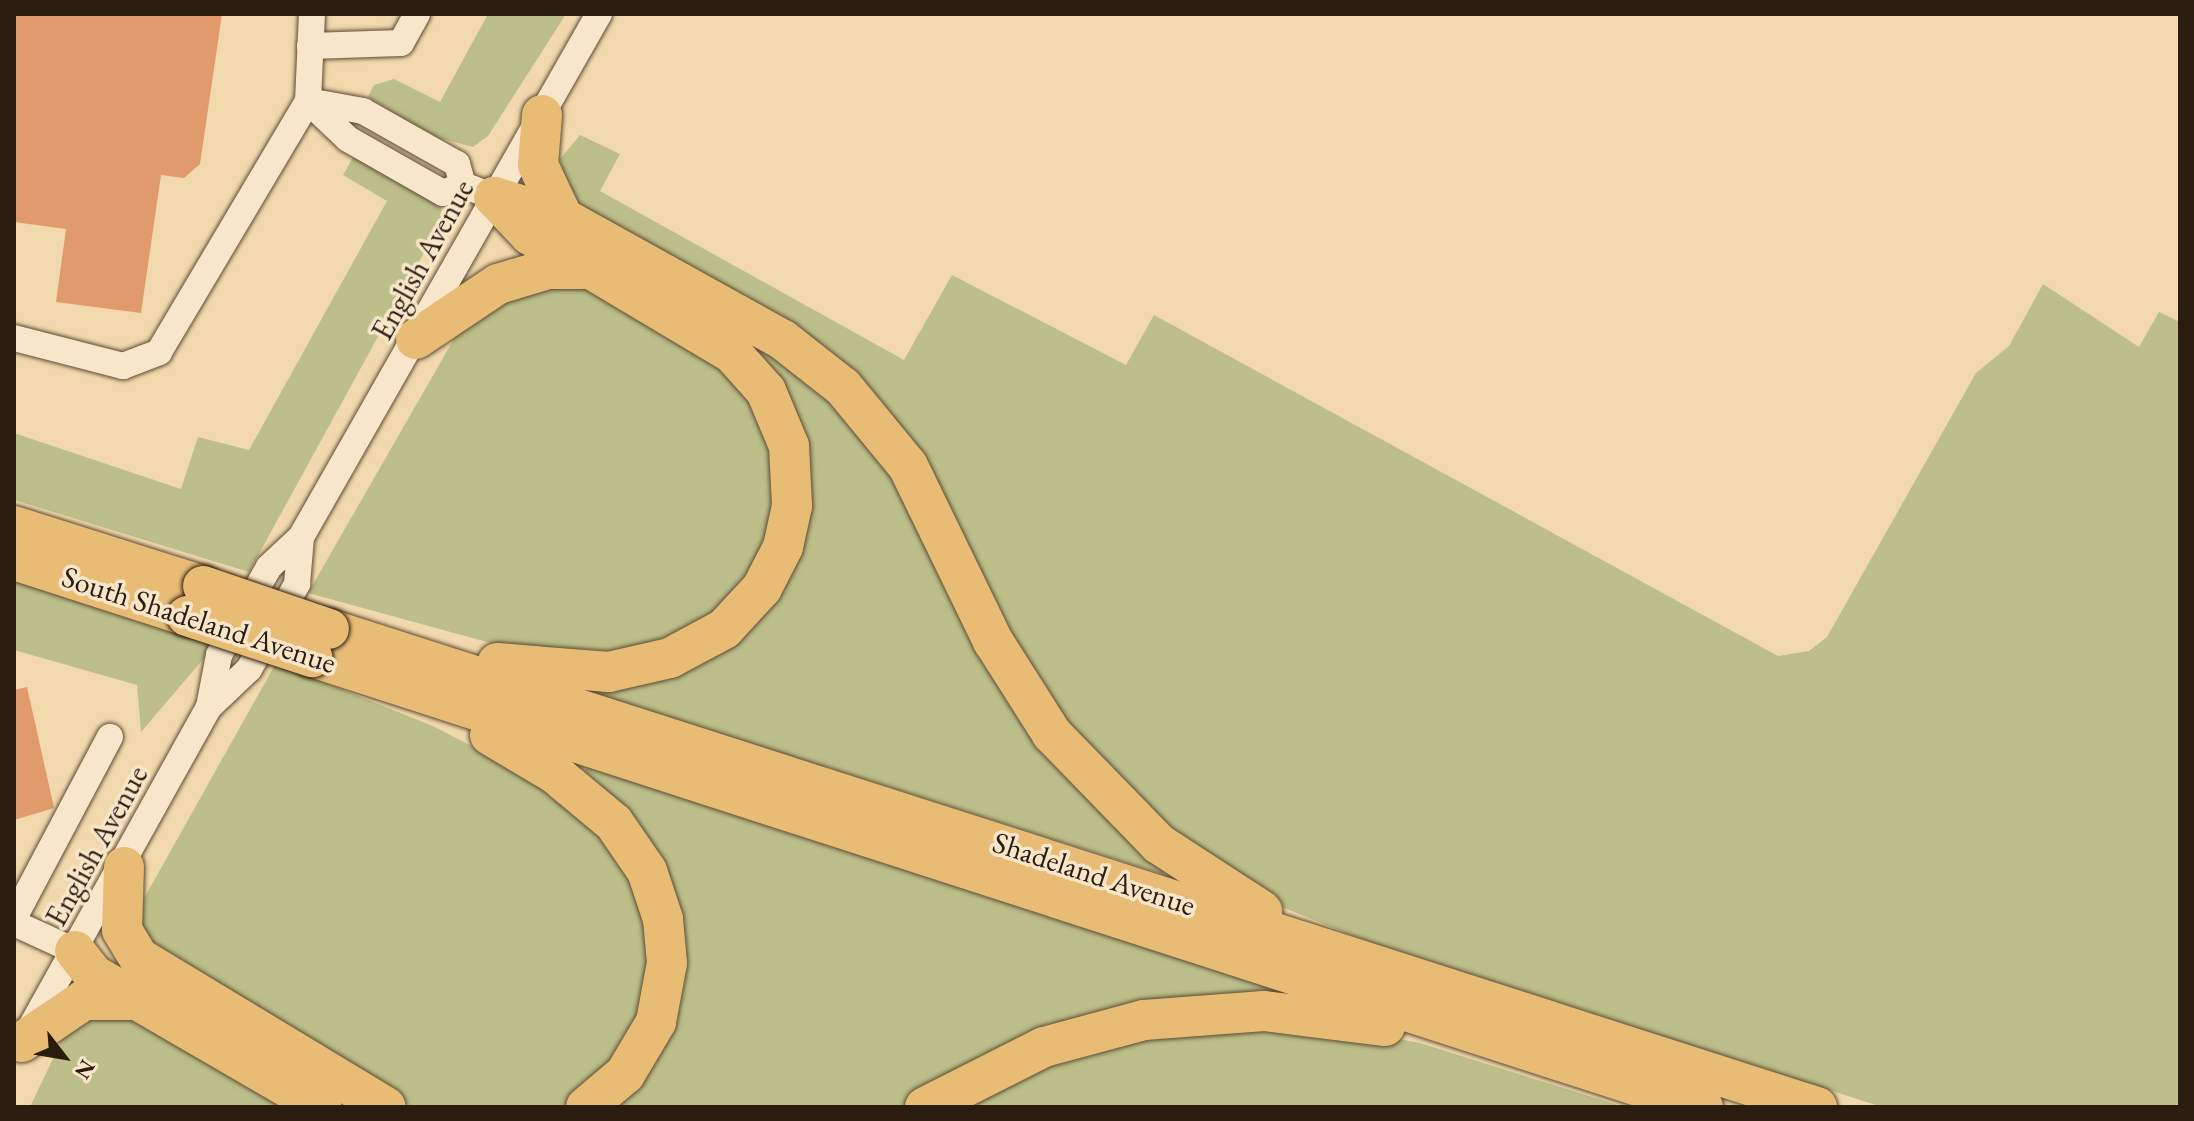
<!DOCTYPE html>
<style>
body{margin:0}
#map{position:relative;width:2194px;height:1121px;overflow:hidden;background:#f2d9ad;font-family:"EB Garamond",serif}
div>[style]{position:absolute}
.green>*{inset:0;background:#bcbf89}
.building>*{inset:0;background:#e09a6c}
.roads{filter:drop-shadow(0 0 2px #5c4c36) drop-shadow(0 0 2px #5c4c36)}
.minor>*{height:26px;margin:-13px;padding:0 13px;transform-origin:13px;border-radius:13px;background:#f7e6ca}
.highway>*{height:40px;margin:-20px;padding:0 20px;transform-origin:20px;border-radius:20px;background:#e9bc76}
.bridges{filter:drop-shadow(0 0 2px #2a1d0f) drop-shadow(0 0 2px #2a1d0f)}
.highway-bridge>*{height:40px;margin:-20px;padding:0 20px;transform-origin:20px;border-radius:20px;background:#e9bc76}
span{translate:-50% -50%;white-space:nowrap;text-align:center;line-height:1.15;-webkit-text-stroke:7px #f7e6ca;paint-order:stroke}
.street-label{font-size:30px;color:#2a1d0f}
.frame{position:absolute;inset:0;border:16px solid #2a1d0f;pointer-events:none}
.north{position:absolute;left:24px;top:1017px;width:80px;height:80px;-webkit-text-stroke:6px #f7e6ca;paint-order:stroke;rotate:121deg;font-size:22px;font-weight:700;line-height:32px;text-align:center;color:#2a1d0f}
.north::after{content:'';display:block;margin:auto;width:28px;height:36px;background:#2a1d0f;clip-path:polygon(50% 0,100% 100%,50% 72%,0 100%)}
</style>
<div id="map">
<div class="green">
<div style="clip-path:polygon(488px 14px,566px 14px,488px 136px,473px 147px,431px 136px,368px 97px,374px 85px,394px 79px,440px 102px)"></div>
<div style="clip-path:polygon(580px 135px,620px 154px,600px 191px,904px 360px,952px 275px,1126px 365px,1154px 315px,1778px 656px,1809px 651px,1827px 637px,1976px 373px,2009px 346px,2043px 284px,2139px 347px,2159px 312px,2180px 322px,2180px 1107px,1882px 1107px,1359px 938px,1272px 903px,1177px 845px,1039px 691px,934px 479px,571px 205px,560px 159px)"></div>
<div style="clip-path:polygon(354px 156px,440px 204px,443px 218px,249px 572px,14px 500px,14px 433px,181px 489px,198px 437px,249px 450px,387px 201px,343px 175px)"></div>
<div style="clip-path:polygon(582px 284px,739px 377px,776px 444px,774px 534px,729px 602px,687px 632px,625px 651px,565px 652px,498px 645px,308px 593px,458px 332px,512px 289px)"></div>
<div style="clip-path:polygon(705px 315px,842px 397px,947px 561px,1167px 863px,1163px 874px,576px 688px,678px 668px,804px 503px)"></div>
<div style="clip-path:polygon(14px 580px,217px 643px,141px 732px,137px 685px,14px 650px)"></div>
<div style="clip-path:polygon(276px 663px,433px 726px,560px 792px,635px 876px,653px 944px,645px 1004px,623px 1049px,580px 1096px,560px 1107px,412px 1107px,152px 947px,142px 928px,142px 902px)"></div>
<div style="clip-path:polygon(587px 766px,1317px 993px,909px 1107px,604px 1107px,678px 982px,581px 778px)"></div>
<div style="clip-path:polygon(114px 1006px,292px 1107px,30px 1107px,66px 1031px)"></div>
<div style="clip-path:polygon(1333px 1027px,1420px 1043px,1624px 1107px,946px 1107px,1100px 1041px)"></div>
</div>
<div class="building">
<div style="clip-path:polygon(14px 14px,222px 14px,200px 164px,184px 178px,161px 175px,141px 313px,56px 302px,66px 229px,14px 222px)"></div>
<div style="clip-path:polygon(27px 687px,54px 808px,14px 820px,14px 690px)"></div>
</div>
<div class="roads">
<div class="minor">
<div style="left:310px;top:46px;width:91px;rotate:-1.9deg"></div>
<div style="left:401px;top:43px;width:33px;rotate:-61deg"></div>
<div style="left:463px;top:185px;width:22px;rotate:-106deg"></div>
<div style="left:457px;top:164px;width:108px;rotate:-150.6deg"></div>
<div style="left:363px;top:111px;width:56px;rotate:-169.7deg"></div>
<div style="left:308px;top:101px;width:55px;rotate:43.5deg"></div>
<div style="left:348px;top:139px;width:109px;rotate:29.6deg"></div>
<div style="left:443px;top:193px;width:22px;rotate:-22deg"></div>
<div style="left:463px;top:185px;width:33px;rotate:21deg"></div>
<div style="left:14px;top:338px;width:113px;rotate:14.4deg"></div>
<div style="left:123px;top:366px;width:39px;rotate:-21deg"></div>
<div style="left:159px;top:352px;width:292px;rotate:-59.3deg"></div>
<div style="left:308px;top:101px;width:87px;rotate:-87.4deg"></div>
<div style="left:209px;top:707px;width:55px;rotate:-43.5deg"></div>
<div style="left:249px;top:669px;width:98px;rotate:-60.5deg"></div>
<div style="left:297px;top:584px;width:47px;rotate:-85.1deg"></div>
<div style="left:14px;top:918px;width:205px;rotate:-62.1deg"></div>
<div style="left:14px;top:923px;width:67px;rotate:24.7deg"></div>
<div style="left:28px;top:1032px;width:372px;rotate:-60.9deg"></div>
<div style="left:209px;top:707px;width:53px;rotate:-79.1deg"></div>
<div style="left:219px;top:655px;width:101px;rotate:-60.4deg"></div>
<div style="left:269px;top:567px;width:44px;rotate:-43.2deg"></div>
<div style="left:301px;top:537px;width:602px;rotate:-60.33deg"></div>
</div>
<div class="highway">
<div style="left:542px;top:115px;width:50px;rotate:94.6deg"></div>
<div style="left:538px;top:165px;width:59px;rotate:64.7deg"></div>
<div style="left:494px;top:197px;width:72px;rotate:16.9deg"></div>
<div style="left:563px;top:218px;width:252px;rotate:29deg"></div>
<div style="left:783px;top:340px;width:76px;rotate:38.1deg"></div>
<div style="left:843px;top:387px;width:102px;rotate:50.6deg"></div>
<div style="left:908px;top:466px;width:195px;rotate:64.1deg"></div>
<div style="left:993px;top:641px;width:110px;rotate:57.6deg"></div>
<div style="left:1052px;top:734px;width:153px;rotate:45.8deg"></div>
<div style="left:1159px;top:844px;width:123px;rotate:33deg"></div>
<div style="left:494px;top:197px;width:52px;rotate:46.5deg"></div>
<div style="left:530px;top:235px;width:68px;rotate:28.8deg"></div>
<div style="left:416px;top:339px;width:99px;rotate:-33.9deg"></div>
<div style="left:498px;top:284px;width:52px;rotate:-16.7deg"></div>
<div style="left:548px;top:269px;width:43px"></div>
<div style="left:591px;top:269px;width:164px;rotate:30.8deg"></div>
<div style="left:732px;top:353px;width:51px;rotate:48.2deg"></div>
<div style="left:766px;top:391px;width:60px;rotate:67.3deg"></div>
<div style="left:789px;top:446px;width:60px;rotate:87.1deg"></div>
<div style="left:792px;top:506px;width:42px;rotate:102.4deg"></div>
<div style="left:783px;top:547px;width:46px;rotate:117.1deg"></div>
<div style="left:762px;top:588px;width:56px;rotate:132.8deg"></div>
<div style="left:724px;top:629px;width:61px;rotate:151.8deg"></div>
<div style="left:670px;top:658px;width:63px;rotate:167.1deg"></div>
<div style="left:609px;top:672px;width:112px;rotate:-175.4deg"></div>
<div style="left:14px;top:526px;width:198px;rotate:17.6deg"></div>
<div style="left:14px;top:560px;width:182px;rotate:17.9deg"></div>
<div style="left:329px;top:629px;width:1563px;rotate:17.81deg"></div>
<div style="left:312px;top:657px;width:1462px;rotate:17.93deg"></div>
<div style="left:490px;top:735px;width:74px;rotate:30.7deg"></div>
<div style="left:554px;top:773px;width:78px;rotate:39.8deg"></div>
<div style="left:614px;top:823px;width:58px;rotate:55.5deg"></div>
<div style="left:647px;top:871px;width:51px;rotate:71.6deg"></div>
<div style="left:663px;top:919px;width:44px;rotate:84.8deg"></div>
<div style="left:667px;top:963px;width:60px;rotate:100.6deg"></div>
<div style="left:656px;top:1022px;width:61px;rotate:120.8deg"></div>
<div style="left:625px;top:1074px;width:51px;rotate:139.8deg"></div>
<div style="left:124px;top:867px;width:63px;rotate:91.8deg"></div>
<div style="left:122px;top:930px;width:33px;rotate:59deg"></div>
<div style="left:139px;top:958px;width:288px;rotate:31.1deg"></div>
<div style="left:75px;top:951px;width:31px;rotate:52deg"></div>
<div style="left:94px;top:975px;width:263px;rotate:30.1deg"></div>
<div style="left:22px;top:1042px;width:75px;rotate:-34.1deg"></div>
<div style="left:84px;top:1000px;width:52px"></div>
<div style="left:925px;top:1107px;width:133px;rotate:-26.8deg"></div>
<div style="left:1044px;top:1047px;width:104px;rotate:-15.1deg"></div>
<div style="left:1144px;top:1020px;width:120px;rotate:-4.3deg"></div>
<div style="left:1264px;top:1011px;width:122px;rotate:7.1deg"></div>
</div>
</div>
<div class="bridges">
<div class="highway-bridge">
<div style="left:203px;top:586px;width:133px;rotate:18.8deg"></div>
<div style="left:187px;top:616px;width:132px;rotate:18.2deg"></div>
</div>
</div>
<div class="street-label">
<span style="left:423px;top:260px;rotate:-61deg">English Avenue</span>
<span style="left:199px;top:620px;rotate:18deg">South Shadeland Avenue</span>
<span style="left:97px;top:846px;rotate:-61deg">English Avenue</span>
<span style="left:1094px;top:874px;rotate:18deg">Shadeland Avenue</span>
</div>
<div class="frame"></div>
<div class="north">N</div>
</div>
